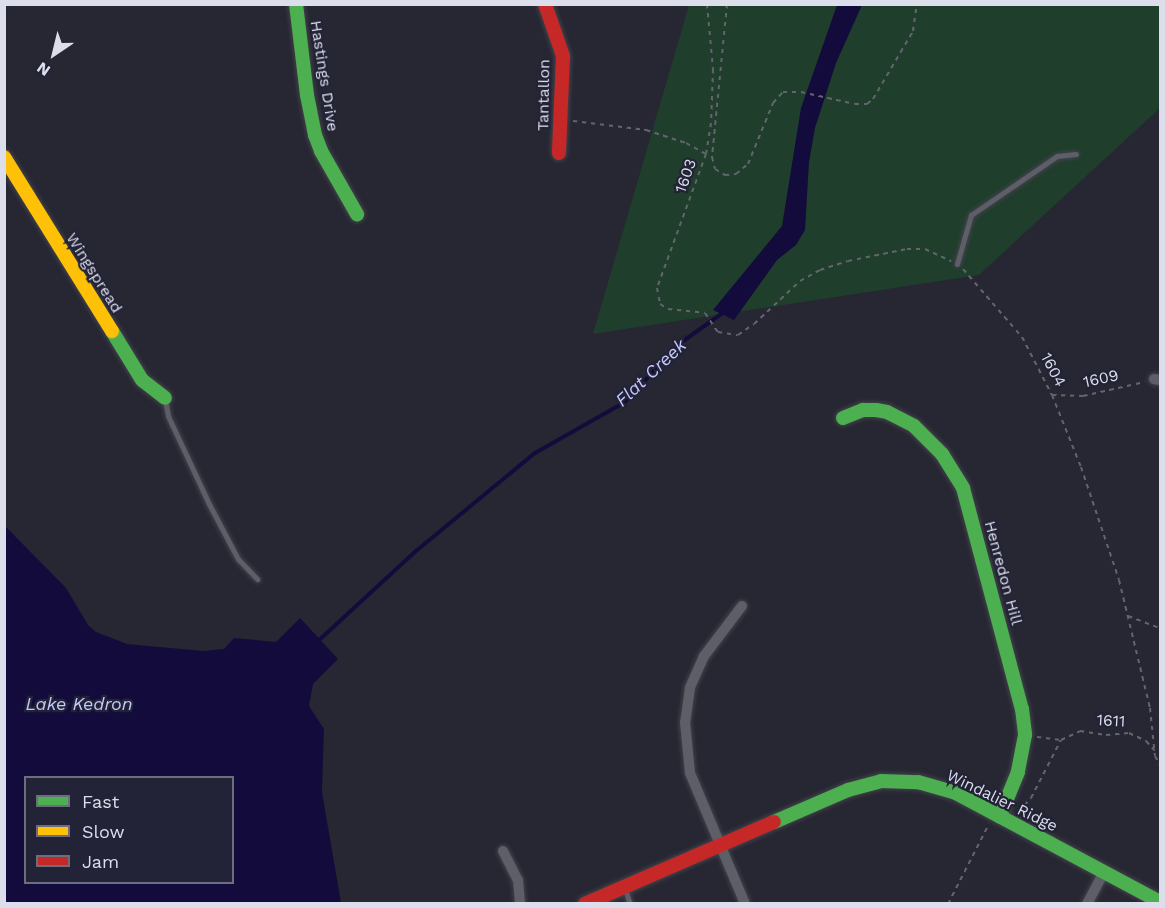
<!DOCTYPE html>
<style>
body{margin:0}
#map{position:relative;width:1165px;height:908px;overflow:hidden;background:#262732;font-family:"Work Sans",sans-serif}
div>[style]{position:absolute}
.green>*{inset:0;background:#1f3e2c}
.water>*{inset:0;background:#130b3b}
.stream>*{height:4px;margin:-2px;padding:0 2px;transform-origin:2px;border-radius:2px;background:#130b3b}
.path>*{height:2px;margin-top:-1px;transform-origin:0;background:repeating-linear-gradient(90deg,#63646d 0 4.5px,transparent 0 9px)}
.roads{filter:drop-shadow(0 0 2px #42424b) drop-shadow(0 0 2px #42424b)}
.lane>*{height:5px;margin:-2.5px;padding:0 2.5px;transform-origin:2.5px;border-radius:2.5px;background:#5d5e67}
.street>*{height:10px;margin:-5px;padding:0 5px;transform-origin:5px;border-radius:5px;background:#5d5e67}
.fast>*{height:14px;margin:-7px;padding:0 7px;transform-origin:7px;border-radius:7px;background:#4caf50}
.slow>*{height:14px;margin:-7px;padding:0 7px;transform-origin:7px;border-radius:7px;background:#ffc107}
.jam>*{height:14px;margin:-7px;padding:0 7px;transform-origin:7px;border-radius:7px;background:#c62828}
span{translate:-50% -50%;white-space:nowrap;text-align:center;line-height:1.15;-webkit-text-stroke:4.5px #222336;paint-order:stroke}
.street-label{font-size:16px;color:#dcdeeb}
.water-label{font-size:18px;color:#c5c9fe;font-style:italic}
.frame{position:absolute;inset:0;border:6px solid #dcdeeb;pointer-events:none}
.legend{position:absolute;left:24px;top:776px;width:210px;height:108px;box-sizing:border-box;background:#222336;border:2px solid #6c6e7e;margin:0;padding:8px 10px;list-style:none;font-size:18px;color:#dcdeeb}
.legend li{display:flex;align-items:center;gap:12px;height:30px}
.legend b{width:30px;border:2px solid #6c6e7e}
.north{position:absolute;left:24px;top:24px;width:60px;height:60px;-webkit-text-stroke:4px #222336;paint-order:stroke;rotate:215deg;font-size:16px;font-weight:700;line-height:24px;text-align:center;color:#dcdeeb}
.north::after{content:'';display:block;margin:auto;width:21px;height:27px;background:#dcdeeb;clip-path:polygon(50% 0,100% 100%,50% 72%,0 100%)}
</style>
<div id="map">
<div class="green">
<div style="clip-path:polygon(689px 5px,1160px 5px,1160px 108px,979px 275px,593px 334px)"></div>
</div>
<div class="water">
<div style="clip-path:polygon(837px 5px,862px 5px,836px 63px,815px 128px,809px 162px,805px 230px,796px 245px,777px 260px,734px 320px,713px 310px,782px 226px,801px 108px)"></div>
<div style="clip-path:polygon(evenodd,5px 526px,66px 588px,88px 625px,96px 632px,127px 644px,203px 651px,224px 649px,234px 638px,276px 642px,300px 618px,338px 659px,313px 684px,309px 706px,324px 729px,322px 792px,341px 903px,5px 903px,5px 526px,26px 778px,232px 778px,232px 882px,26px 882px,26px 778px)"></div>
</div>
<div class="stream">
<div style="left:317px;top:642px;width:134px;rotate:-42.6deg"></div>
<div style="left:416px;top:551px;width:154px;rotate:-39.5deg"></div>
<div style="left:535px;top:453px;width:103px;rotate:-29.5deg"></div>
<div style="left:625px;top:402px;width:79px;rotate:-47deg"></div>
<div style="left:679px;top:344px;width:55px;rotate:-35.4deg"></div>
</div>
<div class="path">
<div style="left:707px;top:4px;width:65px;rotate:84.7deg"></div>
<div style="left:713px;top:69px;width:54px;rotate:92.1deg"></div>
<div style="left:711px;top:123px;width:31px;rotate:99deg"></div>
<div style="left:706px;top:154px;width:143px;rotate:110.1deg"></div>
<div style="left:657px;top:288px;width:16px;rotate:79deg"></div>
<div style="left:660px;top:304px;width:9px;rotate:32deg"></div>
<div style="left:668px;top:309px;width:37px;rotate:6deg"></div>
<div style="left:705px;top:313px;width:23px;rotate:56deg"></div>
<div style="left:718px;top:332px;width:20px;rotate:9deg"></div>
<div style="left:738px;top:335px;width:19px;rotate:-35deg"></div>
<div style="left:754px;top:324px;width:63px;rotate:-43.1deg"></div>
<div style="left:800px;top:281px;width:23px;rotate:-29deg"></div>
<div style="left:820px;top:270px;width:29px;rotate:-18deg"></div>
<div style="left:848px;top:261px;width:60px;rotate:-11.5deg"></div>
<div style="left:907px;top:249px;width:18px"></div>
<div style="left:925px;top:249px;width:29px;rotate:25deg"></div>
<div style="left:727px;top:4px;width:154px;rotate:95.6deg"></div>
<div style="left:712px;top:157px;width:12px;rotate:76deg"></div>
<div style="left:715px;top:169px;width:12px;rotate:31deg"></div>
<div style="left:725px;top:175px;width:11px;rotate:-5deg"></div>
<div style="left:736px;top:174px;width:16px;rotate:-40deg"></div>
<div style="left:748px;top:164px;width:66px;rotate:-67.7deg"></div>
<div style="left:773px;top:103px;width:15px;rotate:-48deg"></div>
<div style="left:783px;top:92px;width:18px"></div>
<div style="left:801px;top:92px;width:55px;rotate:12.5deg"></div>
<div style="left:855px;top:104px;width:12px"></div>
<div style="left:867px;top:104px;width:8px;rotate:-40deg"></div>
<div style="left:873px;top:99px;width:79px;rotate:-59.5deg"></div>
<div style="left:913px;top:31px;width:27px;rotate:-82deg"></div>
<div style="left:573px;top:121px;width:74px;rotate:7deg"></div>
<div style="left:646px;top:130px;width:42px;rotate:18deg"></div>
<div style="left:686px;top:143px;width:23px;rotate:29deg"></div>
<div style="left:963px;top:269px;width:90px;rotate:49.1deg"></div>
<div style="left:1022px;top:337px;width:65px;rotate:62.7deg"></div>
<div style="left:1052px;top:395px;width:78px;rotate:68.1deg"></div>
<div style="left:1081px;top:467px;width:119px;rotate:71.4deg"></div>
<div style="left:1119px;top:580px;width:132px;rotate:76.4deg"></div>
<div style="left:1150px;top:708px;width:48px;rotate:84.1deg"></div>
<div style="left:1155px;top:756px;width:10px;rotate:61deg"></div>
<div style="left:1052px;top:395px;width:31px;rotate:2deg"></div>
<div style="left:1083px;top:396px;width:63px;rotate:-12.9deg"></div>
<div style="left:1128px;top:616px;width:34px;rotate:21deg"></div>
<div style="left:1037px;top:737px;width:24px;rotate:7deg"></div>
<div style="left:1018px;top:812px;width:19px;rotate:-47deg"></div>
<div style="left:1031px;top:798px;width:65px;rotate:-62.7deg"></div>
<div style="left:1061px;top:740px;width:21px;rotate:-25deg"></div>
<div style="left:1080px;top:731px;width:26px;rotate:9deg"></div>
<div style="left:1106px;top:735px;width:23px;rotate:-5deg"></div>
<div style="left:1129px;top:733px;width:19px;rotate:25deg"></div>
<div style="left:1146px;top:741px;width:13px;rotate:48deg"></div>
<div style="left:948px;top:904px;width:90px;rotate:-62.9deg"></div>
</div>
<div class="roads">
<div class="lane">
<div style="left:957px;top:264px;width:51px;rotate:-74.1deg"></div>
<div style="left:971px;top:215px;width:104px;rotate:-34.5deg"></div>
<div style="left:1057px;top:156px;width:19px;rotate:-6deg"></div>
<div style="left:165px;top:400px;width:16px;rotate:79deg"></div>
<div style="left:168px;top:416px;width:97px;rotate:65deg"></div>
<div style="left:209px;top:504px;width:62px;rotate:62.2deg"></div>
<div style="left:238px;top:559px;width:28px;rotate:46deg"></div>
<div style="left:625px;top:889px;width:16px;rotate:72deg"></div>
</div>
<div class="street">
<div style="left:1154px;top:379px;width:6px;rotate:9deg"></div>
<div style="left:742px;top:606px;width:63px;rotate:127.2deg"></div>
<div style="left:704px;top:656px;width:35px;rotate:114deg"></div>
<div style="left:690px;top:688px;width:34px;rotate:98deg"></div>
<div style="left:685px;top:722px;width:51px;rotate:84.4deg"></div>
<div style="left:690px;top:773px;width:142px;rotate:67.2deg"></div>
<div style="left:503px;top:851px;width:33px;rotate:63deg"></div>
<div style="left:518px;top:880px;width:24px;rotate:85deg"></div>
<div style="left:1087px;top:904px;width:36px;rotate:-62deg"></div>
</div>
<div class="fast">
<div style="left:296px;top:4px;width:92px;rotate:83.1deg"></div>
<div style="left:307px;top:95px;width:41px;rotate:78.7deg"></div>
<div style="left:315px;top:135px;width:17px;rotate:69deg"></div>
<div style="left:321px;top:151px;width:73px;rotate:60.3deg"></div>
<div style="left:112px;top:331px;width:57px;rotate:58.5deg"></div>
<div style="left:142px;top:380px;width:29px;rotate:38deg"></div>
<div style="left:843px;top:418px;width:22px;rotate:-22deg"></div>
<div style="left:863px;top:410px;width:13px"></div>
<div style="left:876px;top:410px;width:11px;rotate:10deg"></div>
<div style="left:887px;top:412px;width:30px;rotate:27deg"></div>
<div style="left:914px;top:426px;width:40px;rotate:45deg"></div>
<div style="left:942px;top:454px;width:40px;rotate:58deg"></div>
<div style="left:963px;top:488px;width:229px;rotate:75.1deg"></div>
<div style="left:1022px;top:709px;width:26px;rotate:83deg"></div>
<div style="left:1025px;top:735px;width:38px;rotate:101deg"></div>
<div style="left:1018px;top:772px;width:48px;rotate:112.2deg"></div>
<div style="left:774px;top:822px;width:81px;rotate:-23.4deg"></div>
<div style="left:848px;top:790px;width:34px;rotate:-15deg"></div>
<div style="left:881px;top:781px;width:37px;rotate:2deg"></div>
<div style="left:918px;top:782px;width:40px;rotate:16deg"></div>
<div style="left:956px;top:793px;width:231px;rotate:28.1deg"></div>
</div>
<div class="slow">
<div style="left:4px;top:157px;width:205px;rotate:58.2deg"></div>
</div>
<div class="jam">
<div style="left:545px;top:4px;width:55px;rotate:70.9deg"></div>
<div style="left:563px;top:56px;width:97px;rotate:92.4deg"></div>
<div style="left:585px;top:904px;width:206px;rotate:-23.5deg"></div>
</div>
</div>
<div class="street-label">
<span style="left:324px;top:76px;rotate:81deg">Hastings Drive</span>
<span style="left:544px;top:95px;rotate:-89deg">Tantallon</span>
<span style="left:686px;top:176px;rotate:-71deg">1603</span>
<span style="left:94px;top:273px;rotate:58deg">Wingspread</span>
<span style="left:1053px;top:370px;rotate:63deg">1604</span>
<span style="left:1101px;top:379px;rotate:-12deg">1609</span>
<span style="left:1003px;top:573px;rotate:75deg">Henredon Hill</span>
<span style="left:1111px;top:721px;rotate:3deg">1611</span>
<span style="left:1002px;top:801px;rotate:26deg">Windalier Ridge</span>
</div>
<div class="water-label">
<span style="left:651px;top:373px;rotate:-43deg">Flat Creek</span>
<span style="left:79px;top:704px">Lake Kedron</span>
</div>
<div class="frame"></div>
<ul class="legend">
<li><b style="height:8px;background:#4caf50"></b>Fast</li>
<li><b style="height:8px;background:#ffc107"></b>Slow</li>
<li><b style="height:8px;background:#c62828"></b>Jam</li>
</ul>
<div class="north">N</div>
</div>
